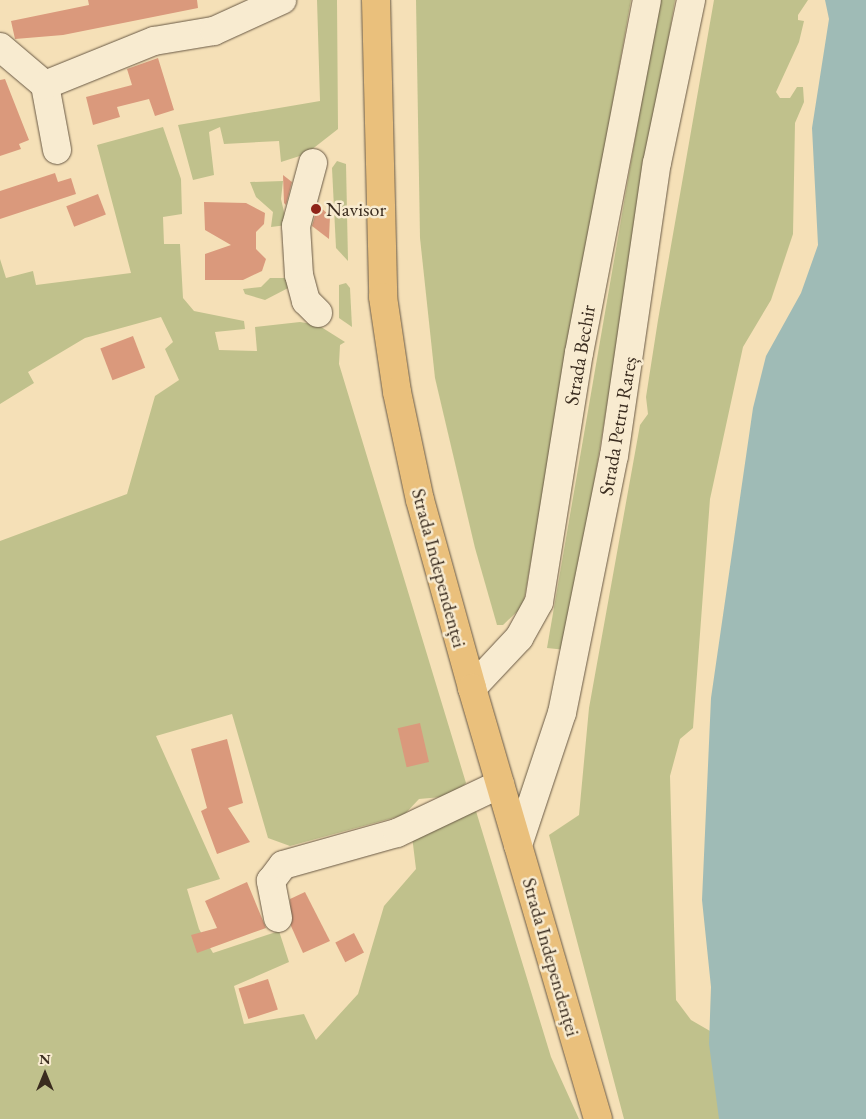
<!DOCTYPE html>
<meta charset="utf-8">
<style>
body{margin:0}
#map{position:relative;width:866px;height:1119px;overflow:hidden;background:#f5e0b7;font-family:"EB Garamond",serif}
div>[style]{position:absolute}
.green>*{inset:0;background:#c0c18c}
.water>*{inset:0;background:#9fbbb6}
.building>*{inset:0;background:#da997c;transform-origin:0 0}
.roads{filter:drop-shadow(0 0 1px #695945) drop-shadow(0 0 1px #695945)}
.minor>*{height:28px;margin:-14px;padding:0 14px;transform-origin:14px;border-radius:14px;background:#f8ebd0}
.major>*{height:28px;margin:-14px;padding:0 14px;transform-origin:14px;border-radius:14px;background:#eac07c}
.dots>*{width:14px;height:14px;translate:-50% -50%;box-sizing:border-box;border:2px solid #f8ebd0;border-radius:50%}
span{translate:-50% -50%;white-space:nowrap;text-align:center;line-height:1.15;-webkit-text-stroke:5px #f8ebd0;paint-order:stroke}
.poi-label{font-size:20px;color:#3a2c1f}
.left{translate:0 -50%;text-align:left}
.street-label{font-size:20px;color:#3a2c1f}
.north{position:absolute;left:20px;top:1049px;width:50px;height:50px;-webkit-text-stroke:4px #f8ebd0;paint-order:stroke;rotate:0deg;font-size:14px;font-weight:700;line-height:20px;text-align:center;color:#3a2c1f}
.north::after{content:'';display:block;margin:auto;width:18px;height:22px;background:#3a2c1f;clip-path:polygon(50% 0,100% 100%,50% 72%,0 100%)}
</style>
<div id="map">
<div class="green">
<div style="clip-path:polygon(317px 0,337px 0,338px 129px,306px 154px,281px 162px,279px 141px,224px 144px,220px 127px,209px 132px,214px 175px,193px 180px,178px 125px,320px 101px)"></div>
<div style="clip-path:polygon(416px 0,631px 0,523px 606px,503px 625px,497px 625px,475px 548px,435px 378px,420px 238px)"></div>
<div style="clip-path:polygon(659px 0,675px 0,566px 650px,547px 648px)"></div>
<div style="clip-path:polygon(714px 0,808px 0,798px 15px,798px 20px,804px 21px,799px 42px,776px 92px,780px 98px,790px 98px,797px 87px,803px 87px,804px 102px,795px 123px,793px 234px,771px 300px,743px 347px,710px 499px,693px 728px,680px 739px,670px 776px,676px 1000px,691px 1020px,710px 1031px,720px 1119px,624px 1119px,549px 835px,579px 815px,589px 708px,640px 425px,648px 414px,646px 397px,658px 320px)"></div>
<div style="clip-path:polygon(163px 127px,181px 179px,182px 214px,163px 217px,164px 244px,180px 244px,183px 298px,194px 311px,244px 321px,245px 329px,215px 332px,219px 350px,257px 351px,255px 327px,300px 322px,318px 325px,345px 342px,340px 345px,339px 364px,466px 783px,453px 796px,419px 799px,404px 815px,290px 846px,268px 838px,232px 714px,156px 736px,220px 879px,187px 889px,199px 929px,213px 953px,279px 931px,289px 962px,234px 986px,244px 1024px,304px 1014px,316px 1040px,358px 994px,384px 906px,416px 869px,412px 836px,472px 798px,551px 1057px,579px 1119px,0 1119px,0 541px,127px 494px,155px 396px,179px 380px,165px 349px,173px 342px,161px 317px,85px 338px,28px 372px,34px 383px,0 404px,0 259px,6px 278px,33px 271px,36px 285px,131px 273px,97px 145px)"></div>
<div style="clip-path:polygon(337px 161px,346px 164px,348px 261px,336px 248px,332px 168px)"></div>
<div style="clip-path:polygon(283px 181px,281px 199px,287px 225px,271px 227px,273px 212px,256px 197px,250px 182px)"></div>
<div style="clip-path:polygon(270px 278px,293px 278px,292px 286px,265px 300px,245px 294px,243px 289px,261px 287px)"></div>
<div style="clip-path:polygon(346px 283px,350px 288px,352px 327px,339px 318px,339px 285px)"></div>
</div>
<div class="water">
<div style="clip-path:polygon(825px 0,866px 0,866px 1119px,719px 1119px,709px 1044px,711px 987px,702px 900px,711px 698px,753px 408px,766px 356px,801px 293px,818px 245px,812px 128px,829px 19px)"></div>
</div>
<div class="building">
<div style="clip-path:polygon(88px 0,197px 0,198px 8px,63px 35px,15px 39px,11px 21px,89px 5px)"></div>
<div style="clip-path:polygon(158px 58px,174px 110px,155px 116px,149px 99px,117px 107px,120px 117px,93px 125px,86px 97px,132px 85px,127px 69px)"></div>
<div style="clip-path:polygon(5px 79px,29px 140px,19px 144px,21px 149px,0 156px,0 80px)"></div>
<div style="clip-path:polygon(55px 173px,58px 182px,71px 178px,76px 194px,0 219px,0 191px)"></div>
<div style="clip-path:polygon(283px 175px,292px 182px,286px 205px,284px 203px)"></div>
<div style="left:98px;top:194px;width:22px;height:34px;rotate:69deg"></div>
<div style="clip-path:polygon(204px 202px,246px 203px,265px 213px,264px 224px,256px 232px,256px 249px,266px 259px,262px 271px,243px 280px,205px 280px,205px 254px,231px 245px,205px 230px)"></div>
<div style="clip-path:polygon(318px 205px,330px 216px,329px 239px,312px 226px)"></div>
<div style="left:133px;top:336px;width:34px;height:35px;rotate:69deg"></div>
<div style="left:420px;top:723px;width:40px;height:23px;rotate:77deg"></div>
<div style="clip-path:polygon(227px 739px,243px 803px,228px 808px,250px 842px,217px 854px,201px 811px,207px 808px,191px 749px)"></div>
<div style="clip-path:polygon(247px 882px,266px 928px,197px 953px,191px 935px,217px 928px,205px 901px)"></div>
<div style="clip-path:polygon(305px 892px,330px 941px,303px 953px,291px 926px,290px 899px)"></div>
<div style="left:354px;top:933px;width:22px;height:21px;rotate:63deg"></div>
<div style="left:268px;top:979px;width:32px;height:31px;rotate:72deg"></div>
</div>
<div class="roads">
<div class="minor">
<div style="left:0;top:47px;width:59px;rotate:40.2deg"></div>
<div style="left:45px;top:85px;width:66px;rotate:79.5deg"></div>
<div style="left:45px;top:85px;width:118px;rotate:-22deg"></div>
<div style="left:154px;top:41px;width:61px;rotate:-9.5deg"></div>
<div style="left:214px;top:31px;width:75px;rotate:-24.5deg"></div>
<div style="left:313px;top:163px;width:65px;rotate:105.1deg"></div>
<div style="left:296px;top:226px;width:49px;rotate:86.5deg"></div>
<div style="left:299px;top:275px;width:27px;rotate:75deg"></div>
<div style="left:306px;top:301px;width:17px;rotate:45deg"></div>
<div style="left:472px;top:688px;width:69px;rotate:-46.8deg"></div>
<div style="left:519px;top:638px;width:41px;rotate:-60.9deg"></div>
<div style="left:539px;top:602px;width:252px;rotate:-80.9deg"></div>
<div style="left:579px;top:353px;width:359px;rotate:-79.1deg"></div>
<div style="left:518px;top:845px;width:139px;rotate:-71.6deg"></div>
<div style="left:562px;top:713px;width:262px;rotate:-78.6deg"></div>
<div style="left:614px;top:456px;width:296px;rotate:-81.7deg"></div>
<div style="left:657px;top:163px;width:167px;rotate:-78.2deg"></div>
<div style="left:278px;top:918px;width:38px;rotate:-101deg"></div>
<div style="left:271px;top:881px;width:20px;rotate:-53deg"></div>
<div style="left:283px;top:865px;width:118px;rotate:-15.7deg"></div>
<div style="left:397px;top:833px;width:114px;rotate:-25.4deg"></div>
</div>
<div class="major">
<div style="left:376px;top:0;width:297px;rotate:88.6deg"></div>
<div style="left:383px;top:297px;width:96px;rotate:81.6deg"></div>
<div style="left:397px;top:392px;width:110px;rotate:78deg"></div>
<div style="left:420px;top:500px;width:195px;rotate:74.5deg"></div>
<div style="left:472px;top:688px;width:449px;rotate:73.7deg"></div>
</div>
</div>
<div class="dots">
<div style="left:316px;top:209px;background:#8f2418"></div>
</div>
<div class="poi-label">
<span class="left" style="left:326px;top:209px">Navisor</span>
</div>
<div class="street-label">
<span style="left:580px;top:355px;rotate:-80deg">Strada Bechir</span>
<span style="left:618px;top:426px;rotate:-80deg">Strada Petru Rareș</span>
<span style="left:439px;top:568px;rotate:75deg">Strada Independenței</span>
<span style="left:551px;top:957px;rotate:74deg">Strada Independenței</span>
</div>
<div class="north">N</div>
</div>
